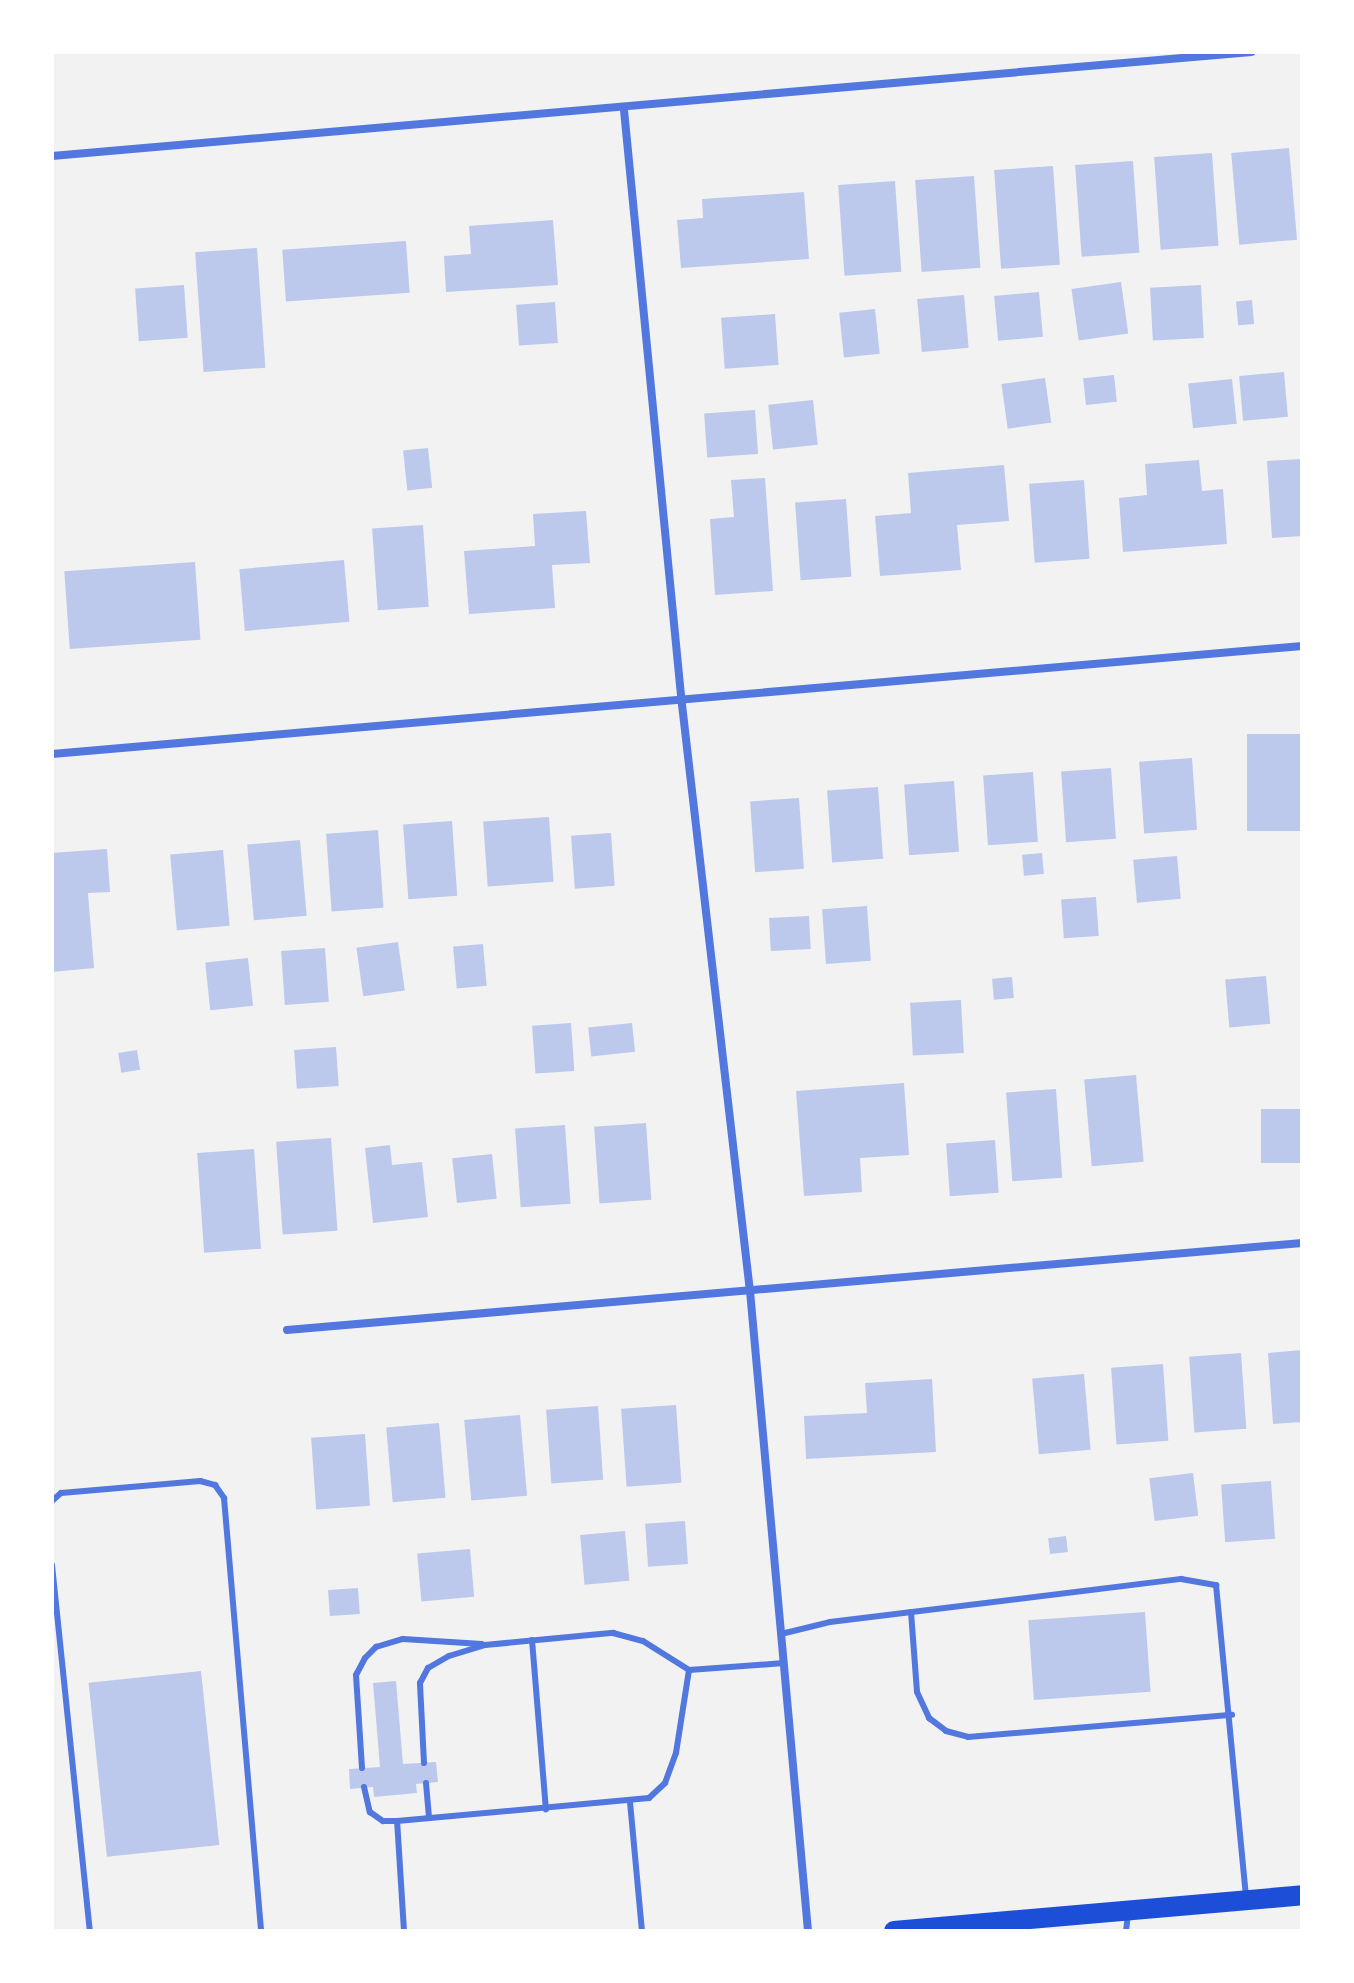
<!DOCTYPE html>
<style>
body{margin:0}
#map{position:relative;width:1354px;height:1983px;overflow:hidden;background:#f2f2f2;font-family:"Work Sans",sans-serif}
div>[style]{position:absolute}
.building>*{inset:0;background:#bdc9ec;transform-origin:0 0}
.service>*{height:6px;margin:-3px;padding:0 3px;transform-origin:3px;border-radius:3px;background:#5277de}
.minor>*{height:8px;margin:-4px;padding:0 4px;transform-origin:4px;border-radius:4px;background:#5277de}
.primary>*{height:20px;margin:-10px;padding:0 10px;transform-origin:10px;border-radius:10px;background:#1d4ed8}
span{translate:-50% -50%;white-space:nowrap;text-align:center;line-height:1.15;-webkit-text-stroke:6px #fff;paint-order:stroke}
.frame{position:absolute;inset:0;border:54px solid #fff;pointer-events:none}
</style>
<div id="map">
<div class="building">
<div style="left:1289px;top:148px;width:92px;height:58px;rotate:85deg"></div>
<div style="left:1212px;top:153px;width:93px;height:58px;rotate:86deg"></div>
<div style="left:1133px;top:161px;width:92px;height:58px;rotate:86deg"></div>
<div style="left:1053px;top:166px;width:99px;height:59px;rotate:86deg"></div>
<div style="left:974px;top:176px;width:92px;height:59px;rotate:86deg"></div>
<div style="left:895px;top:181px;width:91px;height:57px;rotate:86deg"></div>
<div style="clip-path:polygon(804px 192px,809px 259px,681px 268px,677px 220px,703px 218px,702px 199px)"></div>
<div style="clip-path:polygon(553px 220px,558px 285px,446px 292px,444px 256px,471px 254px,469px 226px)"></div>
<div style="left:406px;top:241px;width:52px;height:124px;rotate:86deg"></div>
<div style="left:257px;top:248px;width:120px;height:62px;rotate:86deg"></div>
<div style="left:1121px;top:282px;width:52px;height:50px;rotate:82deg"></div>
<div style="left:184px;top:285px;width:53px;height:49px;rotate:86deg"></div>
<div style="left:1201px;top:285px;width:53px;height:51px;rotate:87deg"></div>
<div style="left:1039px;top:292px;width:45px;height:45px;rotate:85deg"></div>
<div style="left:964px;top:295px;width:53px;height:47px;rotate:85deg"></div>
<div style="left:1252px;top:300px;width:24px;height:16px;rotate:85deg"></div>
<div style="left:555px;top:302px;width:41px;height:39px;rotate:86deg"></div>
<div style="left:875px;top:309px;width:45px;height:36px;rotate:84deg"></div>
<div style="left:775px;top:314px;width:51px;height:54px;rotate:86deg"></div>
<div style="left:1284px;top:372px;width:45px;height:45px;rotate:85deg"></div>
<div style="left:1114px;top:375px;width:27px;height:31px;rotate:84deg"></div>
<div style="left:1045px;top:378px;width:45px;height:44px;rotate:82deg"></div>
<div style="left:1232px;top:379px;width:45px;height:44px;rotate:84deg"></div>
<div style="left:813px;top:400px;width:45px;height:45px;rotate:84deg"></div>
<div style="left:755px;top:410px;width:44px;height:51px;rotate:86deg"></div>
<div style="left:428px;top:448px;width:40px;height:25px;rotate:84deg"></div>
<div style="clip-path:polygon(1302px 459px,1302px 536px,1272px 538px,1267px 461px)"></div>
<div style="clip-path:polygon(1199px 460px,1202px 491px,1223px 489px,1227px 544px,1123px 552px,1119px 498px,1147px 495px,1145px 464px)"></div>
<div style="clip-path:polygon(1004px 465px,1009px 521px,957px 525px,961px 570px,880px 576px,875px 516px,911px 513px,908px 473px)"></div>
<div style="clip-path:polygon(765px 478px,773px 591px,715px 595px,710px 519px,734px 517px,731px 480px)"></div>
<div style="left:1084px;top:480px;width:79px;height:55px;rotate:86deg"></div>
<div style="left:846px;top:499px;width:78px;height:51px;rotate:86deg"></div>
<div style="clip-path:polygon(586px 511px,590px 563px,552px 565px,555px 608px,469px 614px,464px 551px,535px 546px,533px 514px)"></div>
<div style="left:423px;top:525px;width:82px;height:51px;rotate:86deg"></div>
<div style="left:344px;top:560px;width:62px;height:105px;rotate:85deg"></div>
<div style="left:195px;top:562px;width:78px;height:131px;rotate:86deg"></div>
<div style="left:1302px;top:734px;width:97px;height:55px;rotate:90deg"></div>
<div style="left:1192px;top:758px;width:72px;height:53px;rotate:86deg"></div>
<div style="left:1111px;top:768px;width:71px;height:50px;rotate:86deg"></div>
<div style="left:1033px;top:772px;width:70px;height:50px;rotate:86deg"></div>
<div style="left:954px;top:781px;width:71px;height:50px;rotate:86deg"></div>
<div style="left:878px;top:787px;width:72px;height:51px;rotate:86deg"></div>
<div style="left:799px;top:798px;width:71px;height:49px;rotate:86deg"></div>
<div style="left:549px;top:817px;width:65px;height:66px;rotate:86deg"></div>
<div style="left:452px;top:821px;width:75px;height:49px;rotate:86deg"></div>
<div style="left:378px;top:830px;width:78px;height:52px;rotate:86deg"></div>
<div style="left:611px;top:833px;width:53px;height:40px;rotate:86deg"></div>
<div style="left:300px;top:840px;width:76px;height:53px;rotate:85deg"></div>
<div style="clip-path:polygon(107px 849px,110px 892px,88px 893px,94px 968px,52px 972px,52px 853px)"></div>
<div style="left:223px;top:850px;width:76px;height:53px;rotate:85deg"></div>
<div style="left:1042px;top:853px;width:21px;height:20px;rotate:85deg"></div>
<div style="left:1177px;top:856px;width:43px;height:44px;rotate:85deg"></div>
<div style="left:1096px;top:897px;width:39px;height:35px;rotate:86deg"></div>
<div style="left:867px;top:906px;width:55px;height:45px;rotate:86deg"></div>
<div style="left:809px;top:916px;width:33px;height:40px;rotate:87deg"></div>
<div style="left:398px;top:942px;width:49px;height:42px;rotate:82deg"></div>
<div style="left:483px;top:944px;width:42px;height:30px;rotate:85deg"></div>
<div style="left:325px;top:948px;width:54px;height:44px;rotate:86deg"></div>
<div style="left:248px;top:958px;width:48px;height:43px;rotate:84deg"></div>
<div style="left:1266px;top:976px;width:48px;height:41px;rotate:85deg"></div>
<div style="left:1012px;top:977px;width:21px;height:20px;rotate:85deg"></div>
<div style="left:961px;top:1000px;width:53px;height:51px;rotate:87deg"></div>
<div style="left:571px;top:1023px;width:48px;height:39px;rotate:86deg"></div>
<div style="left:632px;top:1023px;width:29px;height:44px;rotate:84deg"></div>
<div style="left:336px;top:1047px;width:39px;height:42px;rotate:86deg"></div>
<div style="left:137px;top:1050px;width:20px;height:19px;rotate:81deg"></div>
<div style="left:1136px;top:1075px;width:87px;height:52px;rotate:85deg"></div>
<div style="clip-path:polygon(904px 1083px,909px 1155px,860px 1158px,862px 1192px,804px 1196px,796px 1091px)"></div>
<div style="left:1056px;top:1089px;width:89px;height:50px;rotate:86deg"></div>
<div style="left:1302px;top:1109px;width:54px;height:41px;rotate:90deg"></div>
<div style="left:646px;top:1123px;width:77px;height:52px;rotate:86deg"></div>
<div style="left:565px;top:1125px;width:79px;height:50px;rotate:86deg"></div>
<div style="left:331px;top:1138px;width:93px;height:55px;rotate:86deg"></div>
<div style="left:995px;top:1140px;width:53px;height:49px;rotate:86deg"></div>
<div style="clip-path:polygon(390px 1145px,392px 1165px,422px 1162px,428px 1217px,373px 1223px,365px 1148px)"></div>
<div style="left:254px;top:1149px;width:100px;height:57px;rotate:86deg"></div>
<div style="left:492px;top:1154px;width:45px;height:40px;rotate:84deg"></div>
<div style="clip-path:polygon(1302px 1350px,1302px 1422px,1273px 1424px,1268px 1353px)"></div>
<div style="left:1241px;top:1353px;width:76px;height:52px;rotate:86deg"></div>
<div style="left:1163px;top:1364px;width:77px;height:52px;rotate:86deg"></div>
<div style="left:1084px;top:1374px;width:76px;height:52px;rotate:85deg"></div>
<div style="clip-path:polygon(932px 1379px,936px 1452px,806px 1459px,804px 1416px,867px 1413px,865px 1383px)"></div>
<div style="left:676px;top:1405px;width:78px;height:55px;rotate:86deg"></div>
<div style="left:598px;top:1406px;width:74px;height:52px;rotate:86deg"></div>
<div style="left:520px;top:1415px;width:81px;height:56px;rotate:85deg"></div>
<div style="left:439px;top:1423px;width:75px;height:53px;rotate:85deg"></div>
<div style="left:365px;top:1434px;width:72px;height:54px;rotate:86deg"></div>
<div style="left:1193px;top:1473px;width:43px;height:44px;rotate:83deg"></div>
<div style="left:1271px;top:1481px;width:58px;height:50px;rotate:86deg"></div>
<div style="left:685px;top:1521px;width:43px;height:40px;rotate:86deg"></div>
<div style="left:625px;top:1531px;width:50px;height:45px;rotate:85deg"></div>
<div style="left:1066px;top:1536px;width:16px;height:18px;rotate:83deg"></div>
<div style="left:470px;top:1549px;width:48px;height:53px;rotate:85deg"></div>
<div style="left:358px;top:1588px;width:26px;height:30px;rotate:86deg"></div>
<div style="left:1145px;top:1612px;width:80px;height:117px;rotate:86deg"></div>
<div style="left:201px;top:1671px;width:175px;height:113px;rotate:84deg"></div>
<div style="clip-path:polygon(396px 1681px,403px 1764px,436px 1762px,438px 1782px,416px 1784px,417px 1793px,374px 1797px,373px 1787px,350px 1789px,349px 1769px,380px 1767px,373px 1683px)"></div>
</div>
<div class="service">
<div style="left:52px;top:1501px;width:12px;rotate:-42deg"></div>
<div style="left:61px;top:1493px;width:140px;rotate:-4.9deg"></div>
<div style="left:200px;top:1481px;width:16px;rotate:15deg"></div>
<div style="left:215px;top:1485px;width:16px;rotate:55deg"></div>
<div style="left:224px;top:1498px;width:435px;rotate:85.1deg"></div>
<div style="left:52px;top:1565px;width:368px;rotate:84.1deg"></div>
<div style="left:911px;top:1612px;width:80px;rotate:85.7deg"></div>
<div style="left:917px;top:1692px;width:29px;rotate:65deg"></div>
<div style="left:929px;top:1718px;width:21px;rotate:37deg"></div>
<div style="left:946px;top:1731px;width:23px;rotate:15deg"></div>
<div style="left:968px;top:1737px;width:265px;rotate:-4.8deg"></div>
<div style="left:781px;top:1634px;width:50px;rotate:-13.8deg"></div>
<div style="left:830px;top:1622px;width:354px;rotate:-7deg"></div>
<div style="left:1181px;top:1579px;width:36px;rotate:10deg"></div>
<div style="left:1216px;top:1585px;width:312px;rotate:84.5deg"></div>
<div style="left:532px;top:1640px;width:170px;rotate:85.3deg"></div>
<div style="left:424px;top:1763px;width:80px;rotate:-92.9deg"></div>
<div style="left:420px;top:1683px;width:17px;rotate:-62deg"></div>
<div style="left:428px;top:1668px;width:24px;rotate:-30deg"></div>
<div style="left:449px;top:1656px;width:38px;rotate:-17deg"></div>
<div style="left:485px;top:1645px;width:129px;rotate:-5.4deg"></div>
<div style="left:613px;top:1633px;width:31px;rotate:15deg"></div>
<div style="left:643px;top:1641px;width:54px;rotate:32.2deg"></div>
<div style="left:689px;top:1670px;width:95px;rotate:-4.2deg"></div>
<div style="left:362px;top:1768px;width:93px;rotate:-93.7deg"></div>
<div style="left:356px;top:1675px;width:19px;rotate:-62deg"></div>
<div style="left:365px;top:1658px;width:16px;rotate:-45deg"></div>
<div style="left:376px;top:1647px;width:28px;rotate:-17deg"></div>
<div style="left:403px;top:1639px;width:79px;rotate:3.6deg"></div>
<div style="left:426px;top:1783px;width:34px;rotate:85deg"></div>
<div style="left:364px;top:1787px;width:26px;rotate:77deg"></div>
<div style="left:370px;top:1812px;width:16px;rotate:35deg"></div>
<div style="left:383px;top:1821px;width:14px"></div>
<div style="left:630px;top:1802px;width:130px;rotate:84.7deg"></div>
<div style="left:404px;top:1931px;width:110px;rotate:-93.6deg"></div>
<div style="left:397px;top:1821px;width:253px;rotate:-5.2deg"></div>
<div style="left:649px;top:1798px;width:22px;rotate:-43deg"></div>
<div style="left:665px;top:1783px;width:32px;rotate:-70deg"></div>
<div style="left:676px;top:1753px;width:84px;rotate:-81.1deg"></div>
<div style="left:1126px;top:1931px;width:17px;rotate:-83deg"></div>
</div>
<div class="minor">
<div style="left:624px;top:110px;width:589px;rotate:84.44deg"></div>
<div style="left:681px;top:696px;width:599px;rotate:83.39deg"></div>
<div style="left:750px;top:1291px;width:643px;rotate:84.82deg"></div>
<div style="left:52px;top:156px;width:1204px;rotate:-4.96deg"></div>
<div style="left:52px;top:754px;width:1255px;rotate:-4.94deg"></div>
<div style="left:287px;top:1330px;width:1019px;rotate:-4.9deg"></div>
</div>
<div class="primary">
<div style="left:894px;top:1931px;width:410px;rotate:-5deg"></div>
</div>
<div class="frame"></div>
</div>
